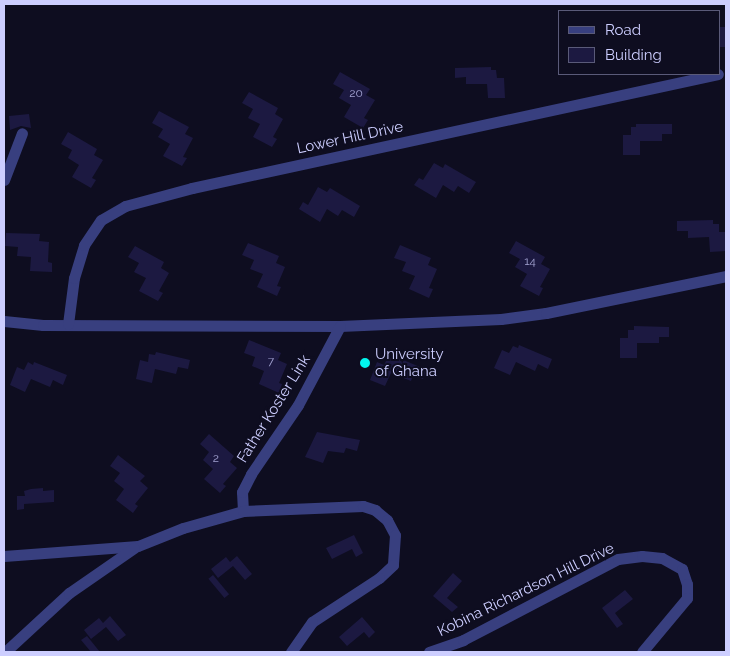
<!DOCTYPE html>
<style>
body{margin:0}
#map{position:relative;width:730px;height:656px;overflow:hidden;background:#0e0d20;font-family:Raleway,sans-serif}
div>[style]{position:absolute}
.building>*{inset:0;background:#1c1941;transform-origin:0 0}
.street>*{height:11px;margin:-5.5px;padding:0 5.5px;transform-origin:5.5px;border-radius:5.5px;background:#383f7f}
.dots>*{width:14px;height:14px;translate:-50% -50%;box-sizing:border-box;border:2px solid #0e0d20;border-radius:50%}
span{translate:-50% -50%;white-space:nowrap;text-align:center;line-height:1.15;-webkit-text-stroke:4px #0e0d20;paint-order:stroke}
.number-label{font-size:12px;color:#a1a1d0}
.number-label span{-webkit-text-stroke-width:0}
.street-label{font-size:15px;color:#cdceff}
.poi-label{font-size:15px;color:#cdceff}
.left{translate:0 -50%;text-align:left}
.frame{position:absolute;inset:0;border:5px solid #cdceff;pointer-events:none}
.legend{position:absolute;left:558px;top:10px;width:162px;height:65px;box-sizing:border-box;background:#0e0d20;border:1px solid #5a5a79;margin:0;padding:6px 9px;list-style:none;font-size:15px;color:#cdceff}
.legend li{display:flex;align-items:center;gap:10px;height:25px}
.legend b{width:25px;border:1px solid #5a5a79}
</style>
<div id="map">
<div class="building">
<div style="left:719px;top:27px;width:7px;height:20px"></div>
<div style="clip-path:polygon(491px 67px,491px 70px,496px 70px,497px 78px,504px 78px,505px 98px,488px 98px,487px 84px,466px 84px,466px 77px,455px 78px,455px 68px)"></div>
<div style="clip-path:polygon(340px 72px,370px 89px,366px 95px,375px 100px,364px 118px,368px 120px,363px 128px,344px 117px,351px 105px,339px 98px,344px 90px,333px 84px)"></div>
<div style="clip-path:polygon(249px 92px,278px 108px,275px 114px,283px 119px,273px 137px,277px 139px,272px 147px,253px 137px,260px 124px,248px 118px,253px 109px,242px 103px)"></div>
<div style="clip-path:polygon(159px 111px,189px 127px,185px 134px,193px 138px,183px 157px,187px 158px,182px 166px,163px 156px,170px 144px,158px 137px,163px 129px,152px 123px)"></div>
<div style="clip-path:polygon(29px 114px,31px 128px,21px 126px,10px 130px,9px 116px)"></div>
<div style="clip-path:polygon(636px 124px,672px 124px,672px 134px,662px 134px,662px 141px,640px 141px,640px 155px,623px 155px,623px 135px,631px 135px,631px 127px,636px 127px)"></div>
<div style="clip-path:polygon(68px 132px,97px 149px,94px 155px,103px 160px,92px 178px,96px 180px,91px 188px,72px 177px,79px 165px,68px 158px,72px 150px,61px 144px)"></div>
<div style="clip-path:polygon(434px 163px,443px 168px,445px 164px,476px 182px,469px 193px,458px 186px,454px 192px,443px 185px,436px 198px,414px 185px,419px 178px,423px 180px)"></div>
<div style="clip-path:polygon(318px 187px,327px 192px,330px 188px,360px 206px,354px 217px,342px 210px,338px 216px,327px 209px,320px 222px,299px 209px,303px 202px,308px 205px)"></div>
<div style="clip-path:polygon(713px 220px,713px 224px,719px 224px,719px 232px,726px 232px,726px 251px,710px 252px,709px 237px,688px 238px,688px 231px,677px 231px,677px 221px)"></div>
<div style="clip-path:polygon(6px 233px,40px 234px,39px 241px,49px 242px,48px 262px,52px 263px,52px 272px,30px 271px,31px 257px,17px 256px,18px 247px,5px 246px)"></div>
<div style="clip-path:polygon(516px 241px,545px 257px,541px 264px,550px 269px,540px 287px,543px 288px,539px 296px,520px 286px,527px 274px,515px 267px,520px 259px,509px 253px)"></div>
<div style="clip-path:polygon(248px 243px,279px 256px,276px 263px,285px 267px,277px 286px,281px 287px,277px 296px,257px 287px,263px 274px,250px 269px,254px 260px,242px 255px)"></div>
<div style="clip-path:polygon(400px 245px,431px 258px,428px 265px,437px 269px,429px 288px,433px 289px,429px 298px,409px 289px,415px 276px,402px 271px,406px 262px,394px 258px)"></div>
<div style="clip-path:polygon(135px 246px,164px 262px,161px 268px,169px 273px,159px 291px,163px 293px,158px 301px,139px 291px,146px 278px,134px 272px,139px 263px,128px 257px)"></div>
<div style="clip-path:polygon(634px 326px,669px 327px,669px 337px,659px 337px,659px 343px,637px 343px,637px 358px,620px 358px,620px 338px,628px 338px,628px 330px,634px 330px)"></div>
<div style="clip-path:polygon(249px 340px,281px 353px,278px 360px,287px 364px,279px 383px,282px 384px,279px 393px,259px 384px,264px 371px,252px 366px,255px 357px,244px 353px)"></div>
<div style="clip-path:polygon(519px 345px,552px 359px,548px 369px,538px 364px,535px 371px,516px 362px,510px 375px,494px 368px,502px 350px,509px 353px,513px 346px,518px 348px)"></div>
<div style="clip-path:polygon(156px 352px,190px 360px,188px 369px,178px 367px,176px 374px,155px 369px,152px 383px,136px 379px,140px 360px,148px 362px,149px 354px,155px 355px)"></div>
<div style="clip-path:polygon(394px 356px,427px 370px,423px 379px,413px 375px,411px 381px,391px 373px,385px 386px,370px 380px,377px 362px,384px 365px,388px 357px,393px 359px)"></div>
<div style="clip-path:polygon(28px 362px,33px 365px,34px 362px,67px 375px,63px 385px,53px 380px,50px 387px,31px 379px,25px 392px,10px 385px,17px 367px,24px 370px)"></div>
<div style="clip-path:polygon(317px 432px,360px 440px,357px 451px,346px 448px,344px 453px,328px 451px,323px 463px,305px 457px)"></div>
<div style="clip-path:polygon(209px 434px,234px 456px,230px 462px,237px 468px,223px 484px,226px 486px,220px 493px,204px 479px,213px 469px,203px 460px,209px 452px,200px 444px)"></div>
<div style="clip-path:polygon(118px 455px,145px 476px,140px 481px,148px 488px,135px 504px,138px 506px,133px 513px,116px 500px,124px 489px,114px 481px,120px 473px,110px 466px)"></div>
<div style="clip-path:polygon(43px 488px,43px 491px,54px 490px,54px 502px,24px 504px,24px 509px,17px 510px,17px 496px,25px 496px,24px 491px,31px 489px)"></div>
<div style="clip-path:polygon(354px 535px,363px 553px,356px 557px,352px 549px,332px 559px,326px 548px)"></div>
<div style="clip-path:polygon(237px 556px,252px 574px,245px 580px,233px 566px,218px 578px,211px 569px,226px 557px,230px 562px)"></div>
<div style="clip-path:polygon(453px 573px,462px 581px,447px 598px,458px 607px,452px 612px,433px 596px)"></div>
<div style="left:213px;top:575px;width:25px;height:6px;rotate:50deg"></div>
<div style="clip-path:polygon(625px 590px,633px 599px,615px 613px,623px 624px,617px 628px,602px 608px)"></div>
<div style="clip-path:polygon(110px 616px,126px 635px,118px 641px,106px 627px,91px 639px,84px 630px,99px 618px,103px 623px)"></div>
<div style="clip-path:polygon(362px 617px,375px 632px,369px 638px,364px 632px,347px 646px,339px 637px)"></div>
<div style="clip-path:polygon(87px 636px,100px 652px,91px 652px,81px 640px)"></div>
</div>
<div class="street">
<div style="left:4px;top:180px;width:50px;rotate:-69deg"></div>
<div style="left:4px;top:321px;width:39px;rotate:6deg"></div>
<div style="left:43px;top:325px;width:297px;rotate:0.2deg"></div>
<div style="left:340px;top:326px;width:161px;rotate:-2.5deg"></div>
<div style="left:501px;top:319px;width:45px;rotate:-7.6deg"></div>
<div style="left:546px;top:313px;width:184px;rotate:-11.6deg"></div>
<div style="left:68px;top:324px;width:46px;rotate:-82.6deg"></div>
<div style="left:74px;top:278px;width:34px;rotate:-73deg"></div>
<div style="left:84px;top:245px;width:30px;rotate:-56deg"></div>
<div style="left:101px;top:220px;width:28px;rotate:-30deg"></div>
<div style="left:125px;top:206px;width:69px;rotate:-15deg"></div>
<div style="left:192px;top:188px;width:538px;rotate:-12.23deg"></div>
<div style="left:243px;top:511px;width:19px;rotate:-93deg"></div>
<div style="left:242px;top:492px;width:20px;rotate:-63deg"></div>
<div style="left:251px;top:474px;width:83px;rotate:-55.7deg"></div>
<div style="left:298px;top:405px;width:89px;rotate:-62deg"></div>
<div style="left:4px;top:556px;width:134px;rotate:-4.3deg"></div>
<div style="left:138px;top:546px;width:48px;rotate:-21.8deg"></div>
<div style="left:183px;top:528px;width:62px;rotate:-15.8deg"></div>
<div style="left:243px;top:511px;width:120px;rotate:-2.4deg"></div>
<div style="left:363px;top:506px;width:13px;rotate:18deg"></div>
<div style="left:375px;top:510px;width:16px;rotate:40deg"></div>
<div style="left:387px;top:520px;width:17px;rotate:62deg"></div>
<div style="left:395px;top:535px;width:30px;rotate:94deg"></div>
<div style="left:393px;top:565px;width:19px;rotate:137deg"></div>
<div style="left:379px;top:578px;width:80px;rotate:146.7deg"></div>
<div style="left:312px;top:622px;width:37px;rotate:125deg"></div>
<div style="left:5px;top:652px;width:87px;rotate:-42.7deg"></div>
<div style="left:69px;top:593px;width:79px;rotate:-34.7deg"></div>
<div style="left:429px;top:652px;width:36px;rotate:-19deg"></div>
<div style="left:463px;top:640px;width:175px;rotate:-27.6deg"></div>
<div style="left:618px;top:559px;width:24px;rotate:-7deg"></div>
<div style="left:642px;top:556px;width:20px;rotate:6deg"></div>
<div style="left:662px;top:558px;width:23px;rotate:29deg"></div>
<div style="left:682px;top:569px;width:16px;rotate:72deg"></div>
<div style="left:687px;top:584px;width:14px;rotate:90deg"></div>
<div style="left:687px;top:598px;width:70px;rotate:129.8deg"></div>
</div>
<div class="dots">
<div style="left:365px;top:363px;background:#02f5ee"></div>
</div>
<div class="number-label">
<span style="left:356px;top:94px">20</span>
<span style="left:530px;top:262px">14</span>
<span style="left:271px;top:362px">7</span>
<span style="left:216px;top:459px">2</span>
</div>
<div class="street-label">
<span style="left:350px;top:138px;rotate:-12deg">Lower Hill Drive</span>
<span style="left:274px;top:409px;rotate:-58deg">Father Koster Link</span>
<span style="left:526px;top:590px;rotate:-26deg">Kobina Richardson Hill Drive</span>
</div>
<div class="poi-label">
<span class="left" style="left:375px;top:363px">University<br>of Ghana</span>
</div>
<div class="frame"></div>
<ul class="legend">
<li><b style="height:6px;background:#383f7f"></b>Road</li>
<li><b style="height:14px;background:#1c1941"></b>Building</li>
</ul>
</div>
